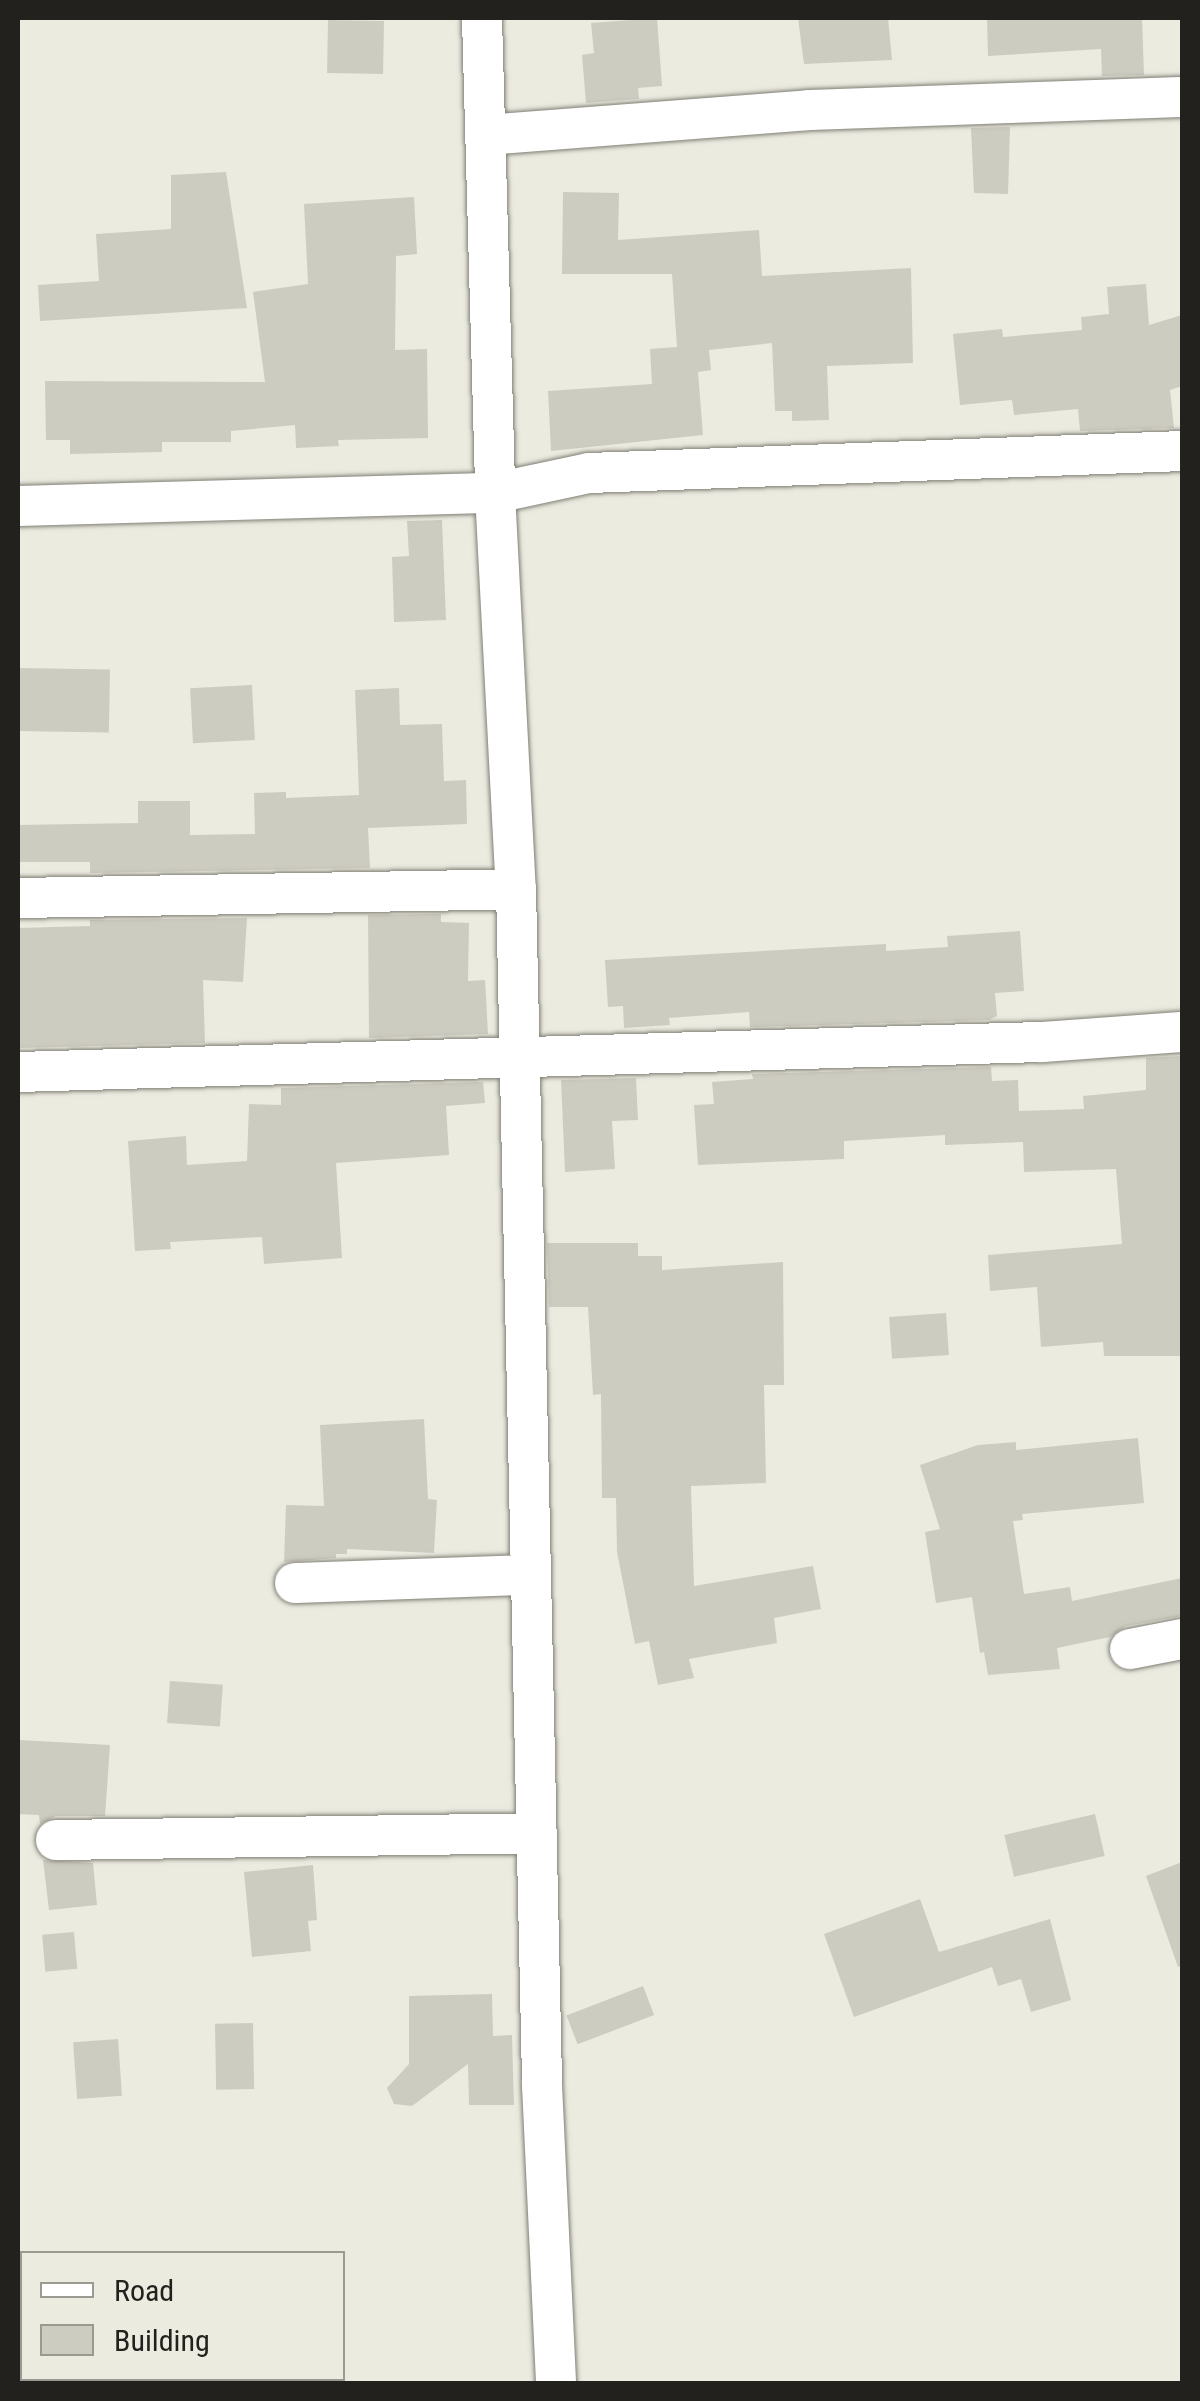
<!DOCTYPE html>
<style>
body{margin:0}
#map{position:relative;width:1200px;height:2401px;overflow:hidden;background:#ebebe0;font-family:"Roboto Condensed",sans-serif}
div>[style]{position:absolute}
.building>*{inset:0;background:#cdccc1;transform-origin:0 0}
.roads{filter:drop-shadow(0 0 2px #807f75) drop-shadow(0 0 2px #807f75)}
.minor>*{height:40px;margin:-20px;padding:0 20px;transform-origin:20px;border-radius:20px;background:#fff}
span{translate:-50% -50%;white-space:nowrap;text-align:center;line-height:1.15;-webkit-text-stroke:8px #ebebe0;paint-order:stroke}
.frame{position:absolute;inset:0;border:20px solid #22211d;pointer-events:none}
.legend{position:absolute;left:20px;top:2251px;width:325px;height:130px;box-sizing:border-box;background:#ebebe0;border:2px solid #9b9a92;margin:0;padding:12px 18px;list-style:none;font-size:30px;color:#22211d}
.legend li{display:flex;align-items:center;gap:20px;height:50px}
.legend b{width:50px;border:2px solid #9b9a92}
</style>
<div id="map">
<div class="building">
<div style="clip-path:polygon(657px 18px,662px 86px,638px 88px,639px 99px,586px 103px,582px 55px,594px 53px,591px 23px)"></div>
<div style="clip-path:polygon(798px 18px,888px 18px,892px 60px,804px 64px)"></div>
<div style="clip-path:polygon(987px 18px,1142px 18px,1144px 75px,1102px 76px,1101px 49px,988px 56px)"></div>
<div style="left:328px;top:20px;width:56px;height:53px;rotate:1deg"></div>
<div style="clip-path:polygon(1010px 127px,1008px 194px,974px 193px,971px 128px)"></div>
<div style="clip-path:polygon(226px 172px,247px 308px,40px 321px,38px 285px,99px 281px,96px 234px,171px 229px,171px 175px)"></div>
<div style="clip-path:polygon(563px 192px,619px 193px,618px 240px,759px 230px,762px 276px,911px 268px,913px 363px,827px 366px,829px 420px,792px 421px,792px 411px,775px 411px,772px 343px,709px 350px,711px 370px,698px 372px,703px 435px,551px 451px,548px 391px,652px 384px,650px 349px,677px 347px,672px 274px,562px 274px)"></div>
<div style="clip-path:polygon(414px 197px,417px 254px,396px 256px,395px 350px,427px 349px,428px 438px,338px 440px,339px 446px,296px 448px,295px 425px,231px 431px,231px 442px,162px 442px,162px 452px,70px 454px,70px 440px,46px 440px,45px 381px,265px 382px,253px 292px,308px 284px,304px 204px)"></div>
<div style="clip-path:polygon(1146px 284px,1149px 325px,1182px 315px,1182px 386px,1170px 390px,1174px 428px,1080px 431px,1078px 409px,1014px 415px,1012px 400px,960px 405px,953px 334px,1002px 329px,1003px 337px,1082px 330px,1081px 317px,1109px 314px,1107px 287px)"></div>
<div style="clip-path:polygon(442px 520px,446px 620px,394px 622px,392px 557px,409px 556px,407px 521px)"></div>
<div style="left:18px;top:668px;width:92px;height:63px;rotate:1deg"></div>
<div style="left:252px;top:685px;width:55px;height:62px;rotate:87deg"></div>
<div style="clip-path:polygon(399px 688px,400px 725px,442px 724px,444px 781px,466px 780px,467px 824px,368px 828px,370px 868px,90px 873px,90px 862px,18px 862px,18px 825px,138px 823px,138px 801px,190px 801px,190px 835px,255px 834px,254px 793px,286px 792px,286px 798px,359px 795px,355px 690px)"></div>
<div style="clip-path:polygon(441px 914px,441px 922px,469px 923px,468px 981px,485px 980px,488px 1034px,369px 1038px,368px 915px)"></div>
<div style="clip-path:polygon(247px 918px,243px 982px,203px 980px,205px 1043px,18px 1048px,18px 928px,90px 926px,90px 920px)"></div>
<div style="clip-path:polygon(1020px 931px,1024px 991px,995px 993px,997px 1016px,989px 1020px,750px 1027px,749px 1012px,669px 1018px,670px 1025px,624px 1028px,623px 1006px,608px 1007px,605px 960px,886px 944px,886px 951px,948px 947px,947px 936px)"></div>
<div style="clip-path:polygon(1182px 1056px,1182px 1356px,1104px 1356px,1103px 1342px,1041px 1347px,1037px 1287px,990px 1291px,988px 1255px,1122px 1244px,1116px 1169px,1024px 1172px,1023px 1142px,945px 1145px,945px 1135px,844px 1141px,844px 1159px,698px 1165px,694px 1105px,714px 1104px,712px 1082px,753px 1079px,752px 1074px,991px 1067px,992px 1081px,1018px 1080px,1019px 1111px,1084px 1109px,1083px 1096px,1146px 1090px,1146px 1058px)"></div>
<div style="clip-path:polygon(636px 1078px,638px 1120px,612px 1121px,615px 1169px,565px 1172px,561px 1080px)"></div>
<div style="clip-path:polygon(483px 1082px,485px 1103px,446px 1106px,449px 1155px,336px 1163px,342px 1258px,264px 1264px,262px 1237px,170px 1242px,171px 1249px,135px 1251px,128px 1141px,186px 1136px,187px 1165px,247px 1161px,249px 1104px,281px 1105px,281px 1088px)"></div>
<div style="clip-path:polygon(547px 1243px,638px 1243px,638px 1256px,662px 1256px,662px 1270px,783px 1262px,784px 1385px,764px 1385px,766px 1483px,691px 1486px,694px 1586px,813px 1566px,821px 1609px,774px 1618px,777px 1643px,689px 1659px,694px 1678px,658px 1685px,649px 1641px,635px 1644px,617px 1552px,616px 1498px,602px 1498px,601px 1394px,593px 1395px,588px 1307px,549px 1307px)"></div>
<div style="left:946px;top:1313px;width:42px;height:57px;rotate:86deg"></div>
<div style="clip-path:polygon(424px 1419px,428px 1499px,437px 1500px,434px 1553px,347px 1549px,347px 1554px,336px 1554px,336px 1558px,284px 1562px,286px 1505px,324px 1506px,320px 1425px)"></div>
<div style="clip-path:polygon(1138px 1438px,1144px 1503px,1022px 1514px,1023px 1520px,1013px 1521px,1024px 1594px,1070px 1587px,1072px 1601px,1182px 1578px,1182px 1616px,1126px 1626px,1110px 1637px,1057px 1648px,1060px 1669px,988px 1675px,984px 1652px,980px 1653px,972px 1597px,936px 1603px,925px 1532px,940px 1529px,920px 1465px,978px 1445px,1016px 1442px,1016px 1450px)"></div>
<div style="left:170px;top:1681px;width:53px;height:42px;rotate:4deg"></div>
<div style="clip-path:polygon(19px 1740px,110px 1745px,105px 1816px,56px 1816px,40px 1824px,39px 1815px,18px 1814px)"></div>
<div style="left:1095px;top:1814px;width:43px;height:93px;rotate:77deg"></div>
<div style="clip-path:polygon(43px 1860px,93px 1863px,97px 1905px,49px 1910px)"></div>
<div style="clip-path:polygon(1182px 1862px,1182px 1966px,1178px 1967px,1146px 1876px)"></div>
<div style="clip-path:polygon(313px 1865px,317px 1920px,308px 1921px,311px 1951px,252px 1957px,244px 1872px)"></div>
<div style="clip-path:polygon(920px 1899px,939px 1952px,1050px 1919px,1071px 2000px,1031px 2012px,1021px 1979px,998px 1986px,992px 1967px,854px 2017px,824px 1934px)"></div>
<div style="left:74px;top:1932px;width:37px;height:32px;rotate:85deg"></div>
<div style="left:643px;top:1986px;width:31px;height:82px;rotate:69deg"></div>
<div style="clip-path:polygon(492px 1994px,493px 2036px,512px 2035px,514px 2105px,469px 2105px,468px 2064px,412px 2106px,394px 2104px,387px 2088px,409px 2064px,409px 1996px)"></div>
<div style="left:253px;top:2023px;width:66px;height:38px;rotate:89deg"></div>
<div style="left:118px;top:2039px;width:57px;height:45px;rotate:86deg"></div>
</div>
<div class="roads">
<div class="minor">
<div style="left:482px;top:18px;width:475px;rotate:88.4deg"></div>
<div style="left:495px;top:493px;width:397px;rotate:87deg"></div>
<div style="left:516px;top:889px;width:1196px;rotate:88.75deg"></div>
<div style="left:542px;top:2085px;width:299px;rotate:87.3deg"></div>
<div style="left:486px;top:135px;width:324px;rotate:-4.4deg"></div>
<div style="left:809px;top:110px;width:373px;rotate:-2deg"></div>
<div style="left:18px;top:506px;width:477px;rotate:-1.6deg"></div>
<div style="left:495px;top:493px;width:96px;rotate:-12deg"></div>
<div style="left:589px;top:473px;width:593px;rotate:-2.12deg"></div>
<div style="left:18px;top:898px;width:498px;rotate:-1deg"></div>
<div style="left:18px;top:1072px;width:1024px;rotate:-1.68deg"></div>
<div style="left:1042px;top:1042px;width:140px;rotate:-4.1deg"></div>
<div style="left:295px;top:1583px;width:234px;rotate:-2deg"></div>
<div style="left:1130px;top:1649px;width:53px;rotate:-10.9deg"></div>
<div style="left:56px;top:1840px;width:480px;rotate:-0.8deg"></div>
</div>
</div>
<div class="frame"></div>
<ul class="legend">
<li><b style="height:12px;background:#fff"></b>Road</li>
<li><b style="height:28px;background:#cdccc1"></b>Building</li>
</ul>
</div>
